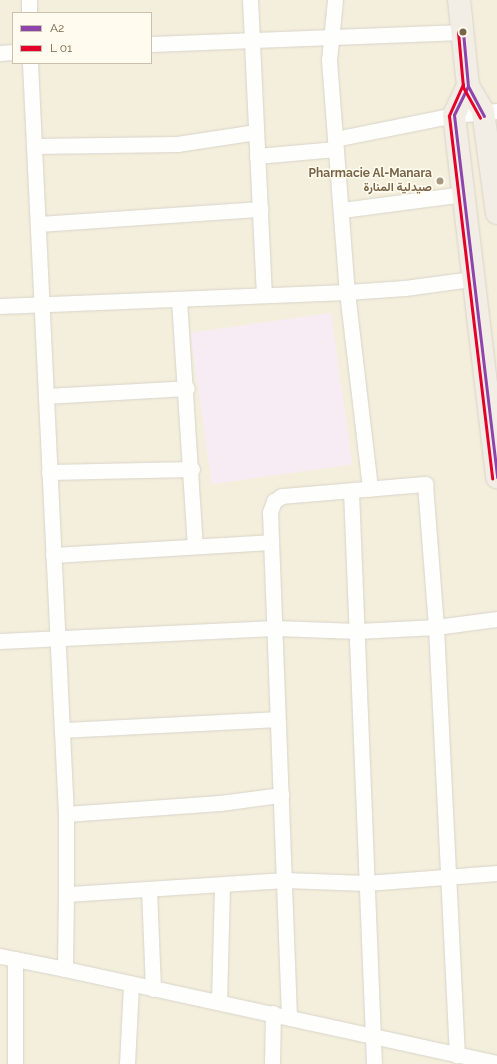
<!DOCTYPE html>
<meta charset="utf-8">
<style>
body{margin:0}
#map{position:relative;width:497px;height:1064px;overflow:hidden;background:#f9f6ec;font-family:Raleway,Vazirmatn,sans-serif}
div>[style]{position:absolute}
.residential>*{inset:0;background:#f4efdc}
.education>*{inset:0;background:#f8ecf4;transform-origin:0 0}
.roads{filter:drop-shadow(0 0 1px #d8d3ca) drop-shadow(0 0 1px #d8d3ca)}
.minor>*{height:15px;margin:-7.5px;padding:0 7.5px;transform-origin:7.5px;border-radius:7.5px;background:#fefefc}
.trunk>*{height:22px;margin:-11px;padding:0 11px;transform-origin:11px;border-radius:11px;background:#f2eee6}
.bus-1>*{height:3px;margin:-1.5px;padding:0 1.5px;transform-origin:1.5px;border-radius:1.5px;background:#8e44ad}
.bus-2>*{height:3px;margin:-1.5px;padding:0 1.5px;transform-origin:1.5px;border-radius:1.5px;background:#e4002b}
.dots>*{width:11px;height:11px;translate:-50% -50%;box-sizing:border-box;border:2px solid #fffcef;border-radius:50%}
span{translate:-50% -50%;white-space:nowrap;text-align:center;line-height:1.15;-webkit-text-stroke:3px #fffcef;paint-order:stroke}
.poi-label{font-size:12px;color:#7a6549;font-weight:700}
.right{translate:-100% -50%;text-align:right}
.legend{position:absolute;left:12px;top:12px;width:140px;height:52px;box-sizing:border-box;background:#fffcef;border:1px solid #cac0ad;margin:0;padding:5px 7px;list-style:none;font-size:12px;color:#7a6549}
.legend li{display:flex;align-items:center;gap:8px;height:20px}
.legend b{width:20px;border:1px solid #cac0ad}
</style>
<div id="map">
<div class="residential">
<div style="clip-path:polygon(evenodd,0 0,497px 0,497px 1064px,0 1064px,0 0,13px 13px,151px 13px,151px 63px,13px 63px,13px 13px)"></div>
</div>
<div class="education">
<div style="left:331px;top:313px;width:153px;height:142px;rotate:82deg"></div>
</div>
<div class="roads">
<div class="minor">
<div style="left:29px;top:0;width:13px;rotate:90deg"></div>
<div style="left:250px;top:0;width:295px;rotate:87.3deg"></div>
<div style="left:335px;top:0;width:60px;rotate:95.7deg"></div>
<div style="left:329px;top:60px;width:233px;rotate:85.6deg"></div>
<div style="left:347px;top:292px;width:198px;rotate:83.3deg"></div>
<div style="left:151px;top:44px;width:312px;rotate:-2.2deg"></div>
<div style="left:0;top:53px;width:13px;rotate:-4deg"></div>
<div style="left:30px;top:63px;width:752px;rotate:87.26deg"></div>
<div style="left:66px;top:814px;width:80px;rotate:90deg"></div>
<div style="left:335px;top:139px;width:121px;rotate:-11.4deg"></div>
<div style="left:454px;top:115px;width:43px;rotate:-5.3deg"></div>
<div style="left:34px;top:146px;width:143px;rotate:-0.8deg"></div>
<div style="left:177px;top:144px;width:80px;rotate:-8.6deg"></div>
<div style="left:257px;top:156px;width:79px;rotate:-5.1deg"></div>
<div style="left:342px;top:210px;width:123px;rotate:-7.5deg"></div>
<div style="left:39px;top:224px;width:222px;rotate:-3.9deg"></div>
<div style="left:179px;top:300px;width:246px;rotate:86.3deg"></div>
<div style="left:0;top:306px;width:347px;rotate:-2.3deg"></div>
<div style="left:347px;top:292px;width:58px;rotate:-3.9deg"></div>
<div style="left:405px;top:288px;width:68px;rotate:-7.7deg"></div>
<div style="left:46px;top:396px;width:141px;rotate:-3.2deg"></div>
<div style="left:49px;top:472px;width:143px;rotate:-1.2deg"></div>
<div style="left:351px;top:491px;width:573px;rotate:87.7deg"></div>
<div style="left:53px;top:555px;width:218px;rotate:-3.4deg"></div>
<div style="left:0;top:641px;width:275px;rotate:-2.7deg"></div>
<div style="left:275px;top:628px;width:83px;rotate:2.1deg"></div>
<div style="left:358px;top:631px;width:78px;rotate:-2.9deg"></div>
<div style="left:436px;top:627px;width:62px;rotate:-7.5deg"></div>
<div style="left:63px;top:730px;width:214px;rotate:-2.9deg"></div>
<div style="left:66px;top:814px;width:154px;rotate:-4.1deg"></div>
<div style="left:220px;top:803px;width:62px;rotate:-7.5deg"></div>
<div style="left:497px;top:873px;width:131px;rotate:175.6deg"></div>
<div style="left:366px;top:883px;width:81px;rotate:-177.9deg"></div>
<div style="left:285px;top:880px;width:219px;rotate:176.3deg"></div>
<div style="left:66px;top:894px;width:75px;rotate:90.8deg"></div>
<div style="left:65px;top:969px;width:442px;rotate:12.3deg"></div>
<div style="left:149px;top:889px;width:100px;rotate:87.7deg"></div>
<div style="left:0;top:956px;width:66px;rotate:11.3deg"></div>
<div style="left:219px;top:1002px;width:117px;rotate:-88.5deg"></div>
<div style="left:289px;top:1016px;width:504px;rotate:-92.16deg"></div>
<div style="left:270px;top:512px;width:12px;rotate:-70deg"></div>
<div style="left:274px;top:501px;width:9px;rotate:-32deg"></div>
<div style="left:282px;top:496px;width:144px;rotate:-4.8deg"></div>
<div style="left:425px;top:484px;width:143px;rotate:85.6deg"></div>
<div style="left:436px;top:627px;width:429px;rotate:87.2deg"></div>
<div style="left:15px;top:1064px;width:105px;rotate:-90deg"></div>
<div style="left:127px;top:1064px;width:79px;rotate:-87.1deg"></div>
<div style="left:272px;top:1064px;width:51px;rotate:-88.9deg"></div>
</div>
<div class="trunk">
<div style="left:459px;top:0;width:86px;rotate:84deg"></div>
<div style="left:468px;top:86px;width:29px;rotate:59deg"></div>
<div style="left:483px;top:111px;width:103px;rotate:82.2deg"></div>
<div style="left:468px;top:86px;width:32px;rotate:116deg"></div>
<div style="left:454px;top:115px;width:365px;rotate:83.2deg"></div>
</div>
</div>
<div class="bus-1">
<div style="left:463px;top:32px;width:54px;rotate:84.7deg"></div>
<div style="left:468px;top:86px;width:34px;rotate:62deg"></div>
<div style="left:468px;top:86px;width:32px;rotate:116deg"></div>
<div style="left:454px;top:115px;width:365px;rotate:83.2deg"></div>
</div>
<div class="bus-2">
<div style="left:458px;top:32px;width:55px;rotate:84.8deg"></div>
<div style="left:463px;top:87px;width:35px;rotate:61deg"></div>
<div style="left:463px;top:84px;width:35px;rotate:114deg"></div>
<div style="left:449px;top:116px;width:365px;rotate:83.2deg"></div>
</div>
<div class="dots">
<div style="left:463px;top:32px;background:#7a6549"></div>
<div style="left:440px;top:181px;background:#a69882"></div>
</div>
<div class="poi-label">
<span class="right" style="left:432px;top:181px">Pharmacie Al-Manara<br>صيدلية المنارة</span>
</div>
<ul class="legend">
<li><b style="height:5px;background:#8e44ad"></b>A2</li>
<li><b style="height:5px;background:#e4002b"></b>L 01</li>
</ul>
</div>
